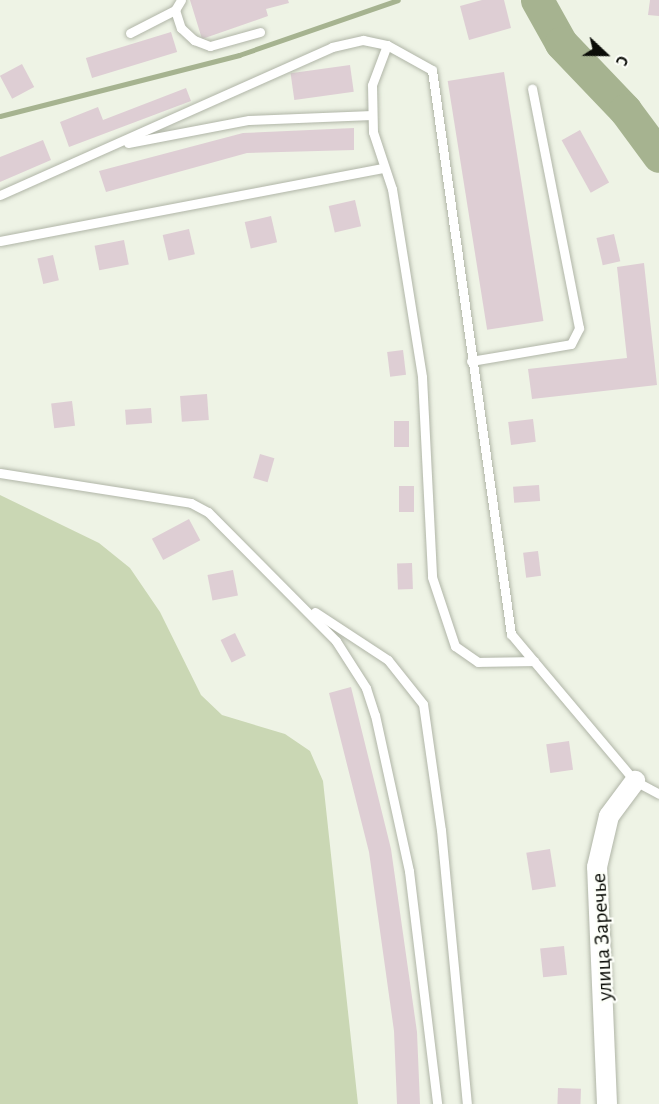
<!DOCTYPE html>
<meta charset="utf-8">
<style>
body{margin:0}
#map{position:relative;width:659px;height:1104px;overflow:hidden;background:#eef3e5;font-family:"Alegreya Sans",sans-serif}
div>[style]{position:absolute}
.green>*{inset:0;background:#cad7b4}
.stream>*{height:5px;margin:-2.5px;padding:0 2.5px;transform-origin:2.5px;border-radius:2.5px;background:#a6b390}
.river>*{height:33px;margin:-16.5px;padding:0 16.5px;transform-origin:16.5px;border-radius:16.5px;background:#a6b390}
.building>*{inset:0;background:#deced4;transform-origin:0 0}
.roads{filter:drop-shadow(0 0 2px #b0b5a7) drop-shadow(0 0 2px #b0b5a7)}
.lane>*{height:9px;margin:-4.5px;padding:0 4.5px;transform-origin:4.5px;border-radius:4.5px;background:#fff}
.street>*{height:20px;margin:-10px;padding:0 10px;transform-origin:10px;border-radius:10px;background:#fff}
span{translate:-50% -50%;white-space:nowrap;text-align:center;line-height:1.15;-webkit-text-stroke:4.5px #fdfff9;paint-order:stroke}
.street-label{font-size:22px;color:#0b0d08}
.north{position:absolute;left:575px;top:24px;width:60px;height:60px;-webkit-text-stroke:4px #fdfff9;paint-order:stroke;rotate:112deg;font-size:16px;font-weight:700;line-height:24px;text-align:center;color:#0b0d08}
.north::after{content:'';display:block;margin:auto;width:21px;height:27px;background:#0b0d08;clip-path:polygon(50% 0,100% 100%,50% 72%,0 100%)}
</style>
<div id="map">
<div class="green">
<div style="clip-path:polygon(0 495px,99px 543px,130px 568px,160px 612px,201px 695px,222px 715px,285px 734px,310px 751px,323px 781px,358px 1104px,0 1104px)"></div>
</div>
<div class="stream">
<div style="left:0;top:116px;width:247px;rotate:-14.3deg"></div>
<div style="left:239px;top:55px;width:168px;rotate:-19.1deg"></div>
</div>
<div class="river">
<div style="left:537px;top:0;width:49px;rotate:60.8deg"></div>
<div style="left:561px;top:43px;width:93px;rotate:46.3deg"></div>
<div style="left:625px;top:110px;width:57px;rotate:53.5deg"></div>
</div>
<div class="building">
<div style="clip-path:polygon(190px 0,288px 0,289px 3px,266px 9px,268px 16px,202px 39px)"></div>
<div style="clip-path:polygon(482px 0,504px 0,511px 28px,469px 40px,460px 6px)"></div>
<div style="clip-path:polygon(650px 0,659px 0,659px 16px,648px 15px)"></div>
<div style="left:171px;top:32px;width:21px;height:89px;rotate:73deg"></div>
<div style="left:22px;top:64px;width:26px;height:25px;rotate:62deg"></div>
<div style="left:350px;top:65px;width:27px;height:60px;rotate:82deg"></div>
<div style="left:504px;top:72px;width:252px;height:57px;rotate:81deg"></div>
<div style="clip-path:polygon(186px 88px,191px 101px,69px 147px,60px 122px,98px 107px,103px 120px)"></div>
<div style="clip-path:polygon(354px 128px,354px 150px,247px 153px,106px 192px,99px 171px,243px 133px)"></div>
<div style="left:580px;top:130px;width:60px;height:21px;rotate:61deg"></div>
<div style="clip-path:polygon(43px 140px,51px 160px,0 182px,0 157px)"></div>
<div style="left:355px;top:200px;width:27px;height:27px;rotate:77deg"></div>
<div style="left:271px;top:216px;width:27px;height:27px;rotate:77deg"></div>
<div style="left:189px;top:229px;width:26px;height:27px;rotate:77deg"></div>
<div style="left:614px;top:234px;width:28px;height:18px;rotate:77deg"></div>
<div style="left:124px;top:240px;width:25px;height:30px;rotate:79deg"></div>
<div style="left:53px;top:255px;width:26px;height:16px;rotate:77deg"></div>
<div style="clip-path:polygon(644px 263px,657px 385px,532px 399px,528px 369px,627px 358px,617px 267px)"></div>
<div style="left:403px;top:350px;width:25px;height:16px;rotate:83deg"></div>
<div style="left:207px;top:394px;width:26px;height:27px;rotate:86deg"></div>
<div style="left:72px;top:401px;width:25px;height:21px;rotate:83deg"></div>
<div style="left:151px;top:408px;width:15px;height:26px;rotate:86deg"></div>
<div style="left:533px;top:419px;width:23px;height:25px;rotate:83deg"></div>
<div style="left:394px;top:421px;width:15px;height:26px"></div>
<div style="left:260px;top:454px;width:15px;height:25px;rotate:16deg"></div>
<div style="left:539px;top:485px;width:16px;height:26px;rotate:86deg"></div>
<div style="left:399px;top:486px;width:15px;height:26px"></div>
<div style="left:189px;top:519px;width:24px;height:42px;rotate:62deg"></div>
<div style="left:538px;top:551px;width:25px;height:15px;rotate:83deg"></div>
<div style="left:412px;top:563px;width:26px;height:15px;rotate:88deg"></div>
<div style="left:233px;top:570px;width:26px;height:26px;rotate:79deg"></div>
<div style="left:235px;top:633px;width:25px;height:16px;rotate:64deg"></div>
<div style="clip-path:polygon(351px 687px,391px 849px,417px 1032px,420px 1104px,397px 1104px,394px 1031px,369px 852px,329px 693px)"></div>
<div style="left:569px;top:741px;width:29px;height:23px;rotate:82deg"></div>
<div style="left:550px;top:849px;width:38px;height:24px;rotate:81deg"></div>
<div style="left:564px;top:946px;width:29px;height:24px;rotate:84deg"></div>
<div style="left:558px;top:1088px;width:23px;height:16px;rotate:2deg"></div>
</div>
<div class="roads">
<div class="lane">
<div style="left:181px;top:0;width:12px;rotate:121deg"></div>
<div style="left:175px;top:10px;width:19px;rotate:72deg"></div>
<div style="left:181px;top:28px;width:18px;rotate:43deg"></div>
<div style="left:194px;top:40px;width:17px;rotate:21deg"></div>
<div style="left:210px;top:46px;width:52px;rotate:-15.6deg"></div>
<div style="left:130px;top:33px;width:51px;rotate:-27.1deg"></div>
<div style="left:387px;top:45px;width:43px;rotate:110.6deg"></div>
<div style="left:372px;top:85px;width:47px;rotate:88.8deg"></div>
<div style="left:373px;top:132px;width:60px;rotate:71.6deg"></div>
<div style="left:392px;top:189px;width:190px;rotate:80.9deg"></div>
<div style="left:422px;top:377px;width:200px;rotate:87.1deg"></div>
<div style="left:432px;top:577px;width:73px;rotate:71.6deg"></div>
<div style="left:455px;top:646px;width:28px;rotate:35deg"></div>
<div style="left:478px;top:662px;width:56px;rotate:-1deg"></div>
<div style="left:128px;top:143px;width:123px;rotate:-10.8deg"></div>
<div style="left:249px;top:120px;width:123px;rotate:-2.3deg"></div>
<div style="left:0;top:195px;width:363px;rotate:-24deg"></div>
<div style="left:332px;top:47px;width:32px;rotate:-13deg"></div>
<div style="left:363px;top:40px;width:25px;rotate:12deg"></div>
<div style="left:387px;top:45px;width:51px;rotate:29.1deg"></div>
<div style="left:432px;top:70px;width:570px;rotate:82.03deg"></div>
<div style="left:511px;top:634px;width:192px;rotate:49.9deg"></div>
<div style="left:635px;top:781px;width:27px;rotate:28deg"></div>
<div style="left:0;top:241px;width:391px;rotate:-10.8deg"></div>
<div style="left:471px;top:361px;width:101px;rotate:-9.6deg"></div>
<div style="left:571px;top:344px;width:18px;rotate:-63deg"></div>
<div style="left:579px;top:328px;width:244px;rotate:-101.1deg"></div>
<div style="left:0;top:473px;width:193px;rotate:8.9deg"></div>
<div style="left:191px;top:503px;width:19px;rotate:28deg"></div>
<div style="left:208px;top:512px;width:182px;rotate:45.2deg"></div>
<div style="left:336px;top:641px;width:56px;rotate:57.4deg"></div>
<div style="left:366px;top:688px;width:28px;rotate:72deg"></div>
<div style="left:375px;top:715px;width:160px;rotate:77.7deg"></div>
<div style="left:409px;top:871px;width:235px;rotate:83.1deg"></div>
<div style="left:315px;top:612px;width:87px;rotate:33.3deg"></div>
<div style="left:388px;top:660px;width:56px;rotate:51.5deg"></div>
<div style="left:423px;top:704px;width:127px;rotate:81.9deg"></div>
<div style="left:441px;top:830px;width:275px;rotate:84.6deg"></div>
</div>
<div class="street">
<div style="left:607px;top:1104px;width:237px;rotate:-92.4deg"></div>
<div style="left:597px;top:867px;width:52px;rotate:-76.8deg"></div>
<div style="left:609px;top:816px;width:44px;rotate:-53.4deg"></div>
</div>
</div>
<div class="street-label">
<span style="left:602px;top:937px;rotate:-93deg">улица Заречье</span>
</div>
<div class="north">С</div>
</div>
